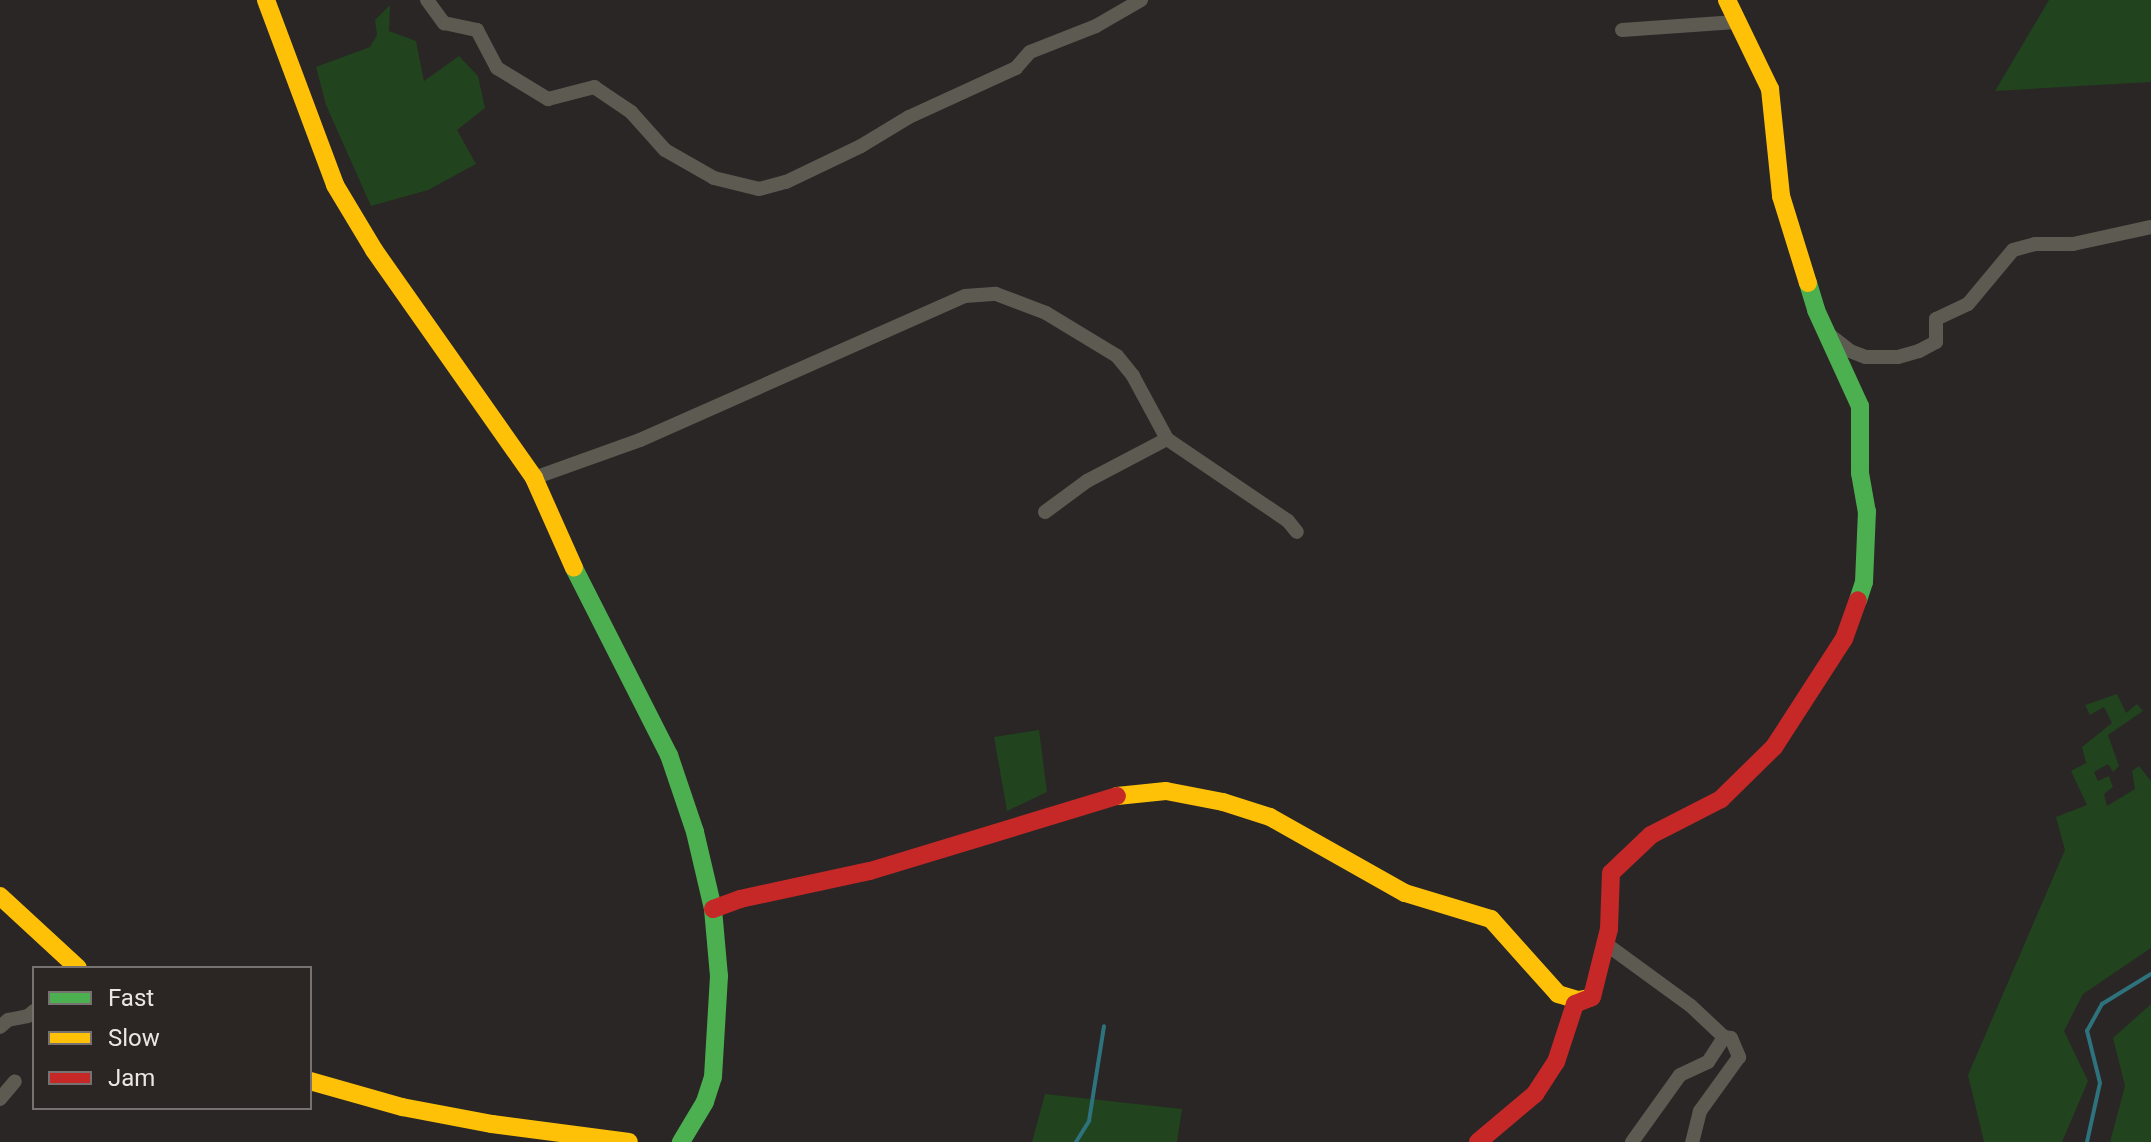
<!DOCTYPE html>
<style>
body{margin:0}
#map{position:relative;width:2151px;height:1142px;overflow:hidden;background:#292625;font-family:Roboto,sans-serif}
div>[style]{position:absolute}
.green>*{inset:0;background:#21431e}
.stream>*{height:4px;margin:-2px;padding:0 2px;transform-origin:2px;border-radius:2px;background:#2d727c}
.street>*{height:14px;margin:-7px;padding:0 7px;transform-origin:7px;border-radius:7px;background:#5d5a52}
.fast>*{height:18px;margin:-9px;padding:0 9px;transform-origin:9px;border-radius:9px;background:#4caf50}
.slow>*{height:18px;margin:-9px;padding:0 9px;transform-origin:9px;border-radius:9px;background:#ffc107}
.jam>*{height:18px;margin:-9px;padding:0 9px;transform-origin:9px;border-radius:9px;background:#c62828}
span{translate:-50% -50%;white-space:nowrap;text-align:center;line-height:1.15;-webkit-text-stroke:6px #2b2523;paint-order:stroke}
.legend{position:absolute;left:32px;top:966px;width:280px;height:144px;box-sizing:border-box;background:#2b2523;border:2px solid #777270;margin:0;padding:10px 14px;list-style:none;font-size:24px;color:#eae6e4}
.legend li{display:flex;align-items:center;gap:16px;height:40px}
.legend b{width:40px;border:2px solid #777270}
</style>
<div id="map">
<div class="green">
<div style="clip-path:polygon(2049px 0,2151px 0,2151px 82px,1995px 91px)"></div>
<div style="clip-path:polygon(390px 5px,389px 31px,416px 41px,424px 81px,459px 56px,478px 76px,485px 108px,457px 130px,476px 164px,428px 190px,371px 206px,326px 105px,316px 67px,370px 47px,377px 35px,375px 20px)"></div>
<div style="clip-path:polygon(2117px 694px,2126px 713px,2137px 704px,2143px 711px,2108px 735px,2119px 766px,2113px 772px,2108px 764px,2094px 772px,2098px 781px,2109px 776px,2113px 787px,2104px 794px,2107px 806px,2135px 789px,2132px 771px,2139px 766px,2151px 781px,2151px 948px,2083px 994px,2064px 1031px,2088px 1081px,2062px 1142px,1984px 1142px,1968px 1075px,2065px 850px,2056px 817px,2087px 805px,2071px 771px,2086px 763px,2082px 747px,2112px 723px,2104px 707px,2090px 715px,2085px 705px)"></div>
<div style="clip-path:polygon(1039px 730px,1047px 792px,1007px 811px,994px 737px)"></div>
<div style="clip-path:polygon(2151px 1004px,2151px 1142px,2110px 1142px,2125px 1086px,2113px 1038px)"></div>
<div style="clip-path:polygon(1045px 1094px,1182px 1109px,1177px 1142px,1032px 1142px)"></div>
</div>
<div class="stream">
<div style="left:1076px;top:1142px;width:25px;rotate:-58deg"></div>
<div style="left:1089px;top:1121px;width:96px;rotate:-81deg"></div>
<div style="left:2087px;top:1142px;width:60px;rotate:-77.6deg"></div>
<div style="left:2100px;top:1083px;width:54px;rotate:-104deg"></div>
<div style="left:2087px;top:1031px;width:31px;rotate:-61deg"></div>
<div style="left:2102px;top:1004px;width:57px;rotate:-31.5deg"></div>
</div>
<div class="street">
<div style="left:427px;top:0;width:29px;rotate:54deg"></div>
<div style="left:444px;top:23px;width:34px;rotate:12deg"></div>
<div style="left:477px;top:30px;width:43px;rotate:62.2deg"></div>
<div style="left:497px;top:68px;width:60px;rotate:31.3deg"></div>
<div style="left:548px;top:99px;width:48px;rotate:-14.6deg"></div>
<div style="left:594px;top:87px;width:45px;rotate:34deg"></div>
<div style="left:631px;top:112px;width:51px;rotate:48.2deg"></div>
<div style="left:665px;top:150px;width:56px;rotate:29.7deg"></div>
<div style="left:714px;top:178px;width:46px;rotate:13.7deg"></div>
<div style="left:759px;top:189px;width:28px;rotate:-15deg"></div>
<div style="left:786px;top:182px;width:83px;rotate:-25.6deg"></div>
<div style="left:861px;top:146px;width:56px;rotate:-31.1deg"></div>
<div style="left:909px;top:117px;width:118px;rotate:-24.6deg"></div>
<div style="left:1016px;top:68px;width:21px;rotate:-49deg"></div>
<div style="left:1030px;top:52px;width:71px;rotate:-21.5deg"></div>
<div style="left:1096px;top:26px;width:52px;rotate:-30deg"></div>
<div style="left:1622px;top:30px;width:114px;rotate:-4deg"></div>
<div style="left:1831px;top:336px;width:24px;rotate:38deg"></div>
<div style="left:1850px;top:351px;width:17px;rotate:21deg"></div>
<div style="left:1866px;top:357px;width:32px"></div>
<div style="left:1898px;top:357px;width:22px;rotate:-16deg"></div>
<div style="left:1919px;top:351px;width:19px;rotate:-28deg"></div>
<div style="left:1936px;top:342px;width:23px;rotate:-90deg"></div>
<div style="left:1936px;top:319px;width:35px;rotate:-25deg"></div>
<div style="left:1968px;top:304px;width:70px;rotate:-50.2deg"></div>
<div style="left:2013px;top:250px;width:23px;rotate:-15deg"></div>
<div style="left:2035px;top:244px;width:38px"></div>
<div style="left:2073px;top:244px;width:80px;rotate:-12.3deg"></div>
<div style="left:534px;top:478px;width:113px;rotate:-19.7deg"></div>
<div style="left:640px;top:440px;width:355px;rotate:-23.9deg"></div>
<div style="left:965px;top:296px;width:31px;rotate:-4deg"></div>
<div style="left:996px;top:294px;width:53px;rotate:20.8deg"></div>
<div style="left:1046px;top:313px;width:83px;rotate:31.2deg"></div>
<div style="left:1117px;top:356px;width:26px;rotate:51deg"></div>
<div style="left:1133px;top:376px;width:72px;rotate:61.6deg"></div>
<div style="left:1167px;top:439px;width:146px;rotate:34.1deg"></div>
<div style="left:1288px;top:521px;width:14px;rotate:51deg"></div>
<div style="left:1045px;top:512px;width:52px;rotate:-36.4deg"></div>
<div style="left:1087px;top:481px;width:90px;rotate:-27.7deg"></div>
<div style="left:1606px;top:944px;width:105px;rotate:36.1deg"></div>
<div style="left:1691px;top:1006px;width:45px;rotate:43.2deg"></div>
<div style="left:0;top:1027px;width:11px;rotate:-41deg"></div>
<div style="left:8px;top:1020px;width:20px;rotate:-11deg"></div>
<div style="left:28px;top:1016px;width:8px;rotate:-40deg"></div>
<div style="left:0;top:1099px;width:23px;rotate:-50deg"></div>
<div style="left:1632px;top:1142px;width:82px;rotate:-54.4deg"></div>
<div style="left:1680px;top:1075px;width:31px;rotate:-25deg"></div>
<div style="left:1708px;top:1062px;width:30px;rotate:-57deg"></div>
<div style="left:1724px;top:1037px;width:7px;rotate:8deg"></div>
<div style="left:1731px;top:1038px;width:21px;rotate:67deg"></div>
<div style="left:1739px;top:1057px;width:67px;rotate:125.8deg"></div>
<div style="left:1700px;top:1111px;width:32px;rotate:104deg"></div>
</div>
<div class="fast">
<div style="left:1808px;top:283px;width:28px;rotate:73deg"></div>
<div style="left:1816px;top:310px;width:106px;rotate:65.4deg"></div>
<div style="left:1860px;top:406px;width:67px;rotate:90deg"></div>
<div style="left:1860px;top:473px;width:39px;rotate:80deg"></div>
<div style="left:1867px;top:511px;width:71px;rotate:92.4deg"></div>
<div style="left:1864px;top:582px;width:19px;rotate:108deg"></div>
<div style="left:574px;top:568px;width:210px;rotate:63.1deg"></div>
<div style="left:669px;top:755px;width:81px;rotate:71.3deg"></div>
<div style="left:695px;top:832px;width:79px;rotate:76.8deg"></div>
<div style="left:713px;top:909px;width:67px;rotate:84.9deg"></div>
<div style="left:719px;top:976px;width:101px;rotate:93.4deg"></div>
<div style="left:713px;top:1077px;width:26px;rotate:108deg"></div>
<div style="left:705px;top:1102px;width:47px;rotate:121deg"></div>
</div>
<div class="slow">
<div style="left:266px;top:0;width:197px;rotate:69.5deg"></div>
<div style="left:335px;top:185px;width:76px;rotate:59deg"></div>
<div style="left:374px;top:250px;width:279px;rotate:54.9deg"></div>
<div style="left:534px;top:478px;width:98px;rotate:66deg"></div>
<div style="left:1727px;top:0;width:99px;rotate:64.2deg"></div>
<div style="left:1770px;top:89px;width:108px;rotate:84.1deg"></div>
<div style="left:1781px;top:196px;width:91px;rotate:72.8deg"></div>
<div style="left:1117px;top:796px;width:49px;rotate:-5.8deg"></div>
<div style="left:1166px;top:791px;width:58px;rotate:10.9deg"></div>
<div style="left:1223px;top:802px;width:49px;rotate:17.7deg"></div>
<div style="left:1270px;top:817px;width:155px;rotate:29.4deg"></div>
<div style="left:1405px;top:893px;width:90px;rotate:16.8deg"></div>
<div style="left:1491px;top:919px;width:101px;rotate:48.2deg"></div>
<div style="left:1558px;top:994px;width:21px;rotate:17deg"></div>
<div style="left:1578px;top:1000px;width:11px;rotate:-10deg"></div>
<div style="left:0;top:896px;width:106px;rotate:42.7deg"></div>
<div style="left:310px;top:1081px;width:96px;rotate:15.8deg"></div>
<div style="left:402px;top:1107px;width:92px;rotate:10.7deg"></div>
<div style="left:492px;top:1124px;width:138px;rotate:7.5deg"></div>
</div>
<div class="jam">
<div style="left:713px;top:909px;width:29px;rotate:-20deg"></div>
<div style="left:740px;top:899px;width:133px;rotate:-12.2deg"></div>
<div style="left:870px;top:871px;width:258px;rotate:-16.9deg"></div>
<div style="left:1478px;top:1142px;width:75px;rotate:-40.1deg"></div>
<div style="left:1535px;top:1094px;width:38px;rotate:-57deg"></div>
<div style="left:1556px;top:1062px;width:61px;rotate:-71.9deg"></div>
<div style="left:1575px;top:1004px;width:18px;rotate:-22deg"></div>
<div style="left:1592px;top:997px;width:70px;rotate:-76deg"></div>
<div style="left:1609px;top:929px;width:56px;rotate:-88deg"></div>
<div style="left:1611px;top:873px;width:55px;rotate:-43.5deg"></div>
<div style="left:1651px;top:835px;width:79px;rotate:-27.2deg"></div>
<div style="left:1721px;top:799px;width:74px;rotate:-44.5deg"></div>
<div style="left:1774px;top:747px;width:129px;rotate:-57.1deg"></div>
<div style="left:1844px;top:639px;width:41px;rotate:-70.3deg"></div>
</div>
<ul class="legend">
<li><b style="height:10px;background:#4caf50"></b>Fast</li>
<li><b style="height:10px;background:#ffc107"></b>Slow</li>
<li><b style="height:10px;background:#c62828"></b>Jam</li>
</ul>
</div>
